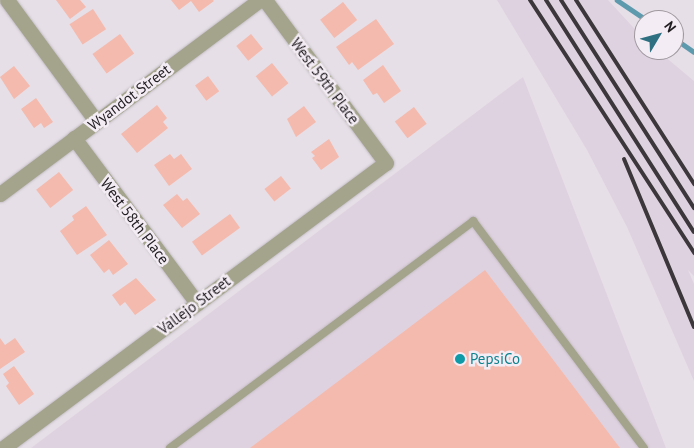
<!DOCTYPE html>
<style>
body{margin:0}
#map{position:relative;width:694px;height:448px;overflow:hidden;background:#e6dfe7;font-family:"PT Sans",sans-serif}
div>[style]{position:absolute}
.built>*{inset:0;background:#dfd2e0}
.stream>*{height:4.5px;margin:-2.25px;padding:0 2.25px;transform-origin:2.25px;border-radius:2.25px;background:#5d9aae}
.building>*{inset:0;background:#f4baad;transform-origin:0 0}
.roads{filter:drop-shadow(0 0 1px #c2bcc3) drop-shadow(0 0 1px #c2bcc3)}
.service>*{height:8px;margin:-4px;padding:0 4px;transform-origin:4px;border-radius:4px;background:#a4a48d}
.minor>*{height:15px;margin:-7.5px;padding:0 7.5px;transform-origin:7.5px;border-radius:7.5px;background:#a4a48d}
.rail>*{height:4px;margin:-2px;padding:0 2px;transform-origin:2px;border-radius:2px;background:#3b373b}
.dots>*{width:14px;height:14px;translate:-50% -50%;box-sizing:border-box;border:2px solid #f4ecf4;border-radius:50%}
span{translate:-50% -50%;white-space:nowrap;text-align:center;line-height:1.15;-webkit-text-stroke:5px #f4ecf4;paint-order:stroke}
.street-label{font-size:15px;color:#1f1c1f}
.culture-label{font-size:15px;color:#0d838f}
.left{translate:0 -50%;text-align:left}
.north{position:absolute;left:634px;top:10px;width:50px;height:50px;box-sizing:border-box;background:#f4ecf4;border:1px solid #9f999f;border-radius:50%;rotate:53deg;font-size:14px;font-weight:700;line-height:20px;text-align:center;color:#1f1c1f}
.north::after{content:'';display:block;margin:auto;width:18px;height:22px;background:#2e7082;clip-path:polygon(50% 0,100% 100%,50% 72%,0 100%)}
</style>
<div id="map">
<div class="built">
<div style="clip-path:polygon(497px 0,608px 0,644px 39px,644px 50px,657px 50px,694px 81px,694px 276px,688px 270px,694px 284px,694px 381px,627px 227px,587px 150px)"></div>
<div style="clip-path:polygon(523px 77px,666px 448px,31px 448px)"></div>
</div>
<div class="stream">
<div style="left:617px;top:0;width:36px;rotate:34deg"></div>
<div style="left:674px;top:38px;width:24px;rotate:35deg"></div>
</div>
<div class="building">
<div style="clip-path:polygon(56px 0,80px 0,86px 7px,70px 19px)"></div>
<div style="clip-path:polygon(171px 0,213px 0,214px 1px,199px 12px,191px 1px,179px 10px)"></div>
<div style="left:343px;top:2px;width:23px;height:29px;rotate:52deg"></div>
<div style="left:93px;top:9px;width:24px;height:28px;rotate:57deg"></div>
<div style="clip-path:polygon(376px 19px,394px 44px,358px 70px,352px 62px,349px 65px,336px 47px)"></div>
<div style="left:120px;top:34px;width:24px;height:34px;rotate:54deg"></div>
<div style="left:251px;top:34px;width:19px;height:19px;rotate:51deg"></div>
<div style="left:272px;top:63px;width:26px;height:21px;rotate:51deg"></div>
<div style="clip-path:polygon(383px 65px,401px 91px,384px 103px,377px 93px,373px 95px,363px 80px)"></div>
<div style="clip-path:polygon(14px 66px,30px 86px,14px 99px,0 77px)"></div>
<div style="left:208px;top:76px;width:19px;height:16px;rotate:54deg"></div>
<div style="clip-path:polygon(36px 98px,53px 122px,44px 128px,41px 123px,34px 128px,21px 109px)"></div>
<div style="clip-path:polygon(157px 105px,167px 118px,163px 122px,168px 128px,137px 153px,121px 134px)"></div>
<div style="clip-path:polygon(304px 106px,316px 122px,296px 137px,287px 119px)"></div>
<div style="left:414px;top:107px;width:21px;height:24px;rotate:53deg"></div>
<div style="clip-path:polygon(329px 139px,339px 157px,321px 170px,312px 158px,315px 156px,311px 152px)"></div>
<div style="clip-path:polygon(170px 154px,174px 159px,181px 154px,192px 169px,169px 186px,154px 165px)"></div>
<div style="left:59px;top:172px;width:23px;height:29px;rotate:52deg"></div>
<div style="left:281px;top:176px;width:16px;height:21px;rotate:52deg"></div>
<div style="clip-path:polygon(177px 194px,183px 201px,187px 198px,200px 214px,182px 228px,163px 205px)"></div>
<div style="clip-path:polygon(86px 206px,107px 235px,77px 255px,60px 231px,74px 220px,72px 216px)"></div>
<div style="left:230px;top:214px;width:17px;height:47px;rotate:54deg"></div>
<div style="clip-path:polygon(109px 240px,128px 264px,113px 275px,109px 269px,104px 273px,90px 255px)"></div>
<div style="clip-path:polygon(485px 270px,620px 448px,250px 448px)"></div>
<div style="clip-path:polygon(136px 278px,156px 300px,135px 315px,125px 302px,120px 306px,112px 295px)"></div>
<div style="clip-path:polygon(0 338px,5px 345px,15px 338px,25px 352px,0 369px)"></div>
<div style="clip-path:polygon(14px 366px,34px 394px,19px 405px,6px 386px,9px 383px,3px 374px)"></div>
</div>
<div class="roads">
<div class="service">
<div style="left:170px;top:448px;width:379px;rotate:-36.8deg"></div>
<div style="left:473px;top:221px;width:284px;rotate:53deg"></div>
</div>
<div class="minor">
<div style="left:7px;top:0;width:150px;rotate:53.7deg"></div>
<div style="left:74px;top:138px;width:206px;rotate:53.3deg"></div>
<div style="left:0;top:194px;width:324px;rotate:-36.8deg"></div>
<div style="left:3px;top:448px;width:477px;rotate:-36.7deg"></div>
<div style="left:386px;top:163px;width:203px;rotate:-126.6deg"></div>
</div>
</div>
<div class="rail">
<div style="left:530px;top:0;width:302px;rotate:57deg"></div>
<div style="left:546px;top:0;width:275px;rotate:57.5deg"></div>
<div style="left:561px;top:0;width:247px;rotate:57.4deg"></div>
<div style="left:576px;top:0;width:219px;rotate:57.3deg"></div>
<div style="left:624px;top:159px;width:182px;rotate:67.4deg"></div>
</div>
<div class="dots">
<div style="left:460px;top:359px;background:#0f9aa8"></div>
</div>
<div class="street-label">
<span style="left:325px;top:81px;rotate:53deg">West 59th Place</span>
<span style="left:129px;top:97px;rotate:-37deg">Wyandot Street</span>
<span style="left:135px;top:221px;rotate:53deg">West 58th Place</span>
<span style="left:194px;top:305px;rotate:-37deg">Vallejo Street</span>
</div>
<div class="culture-label">
<span class="left" style="left:470px;top:359px">PepsiCo</span>
</div>
<div class="north">N</div>
</div>
